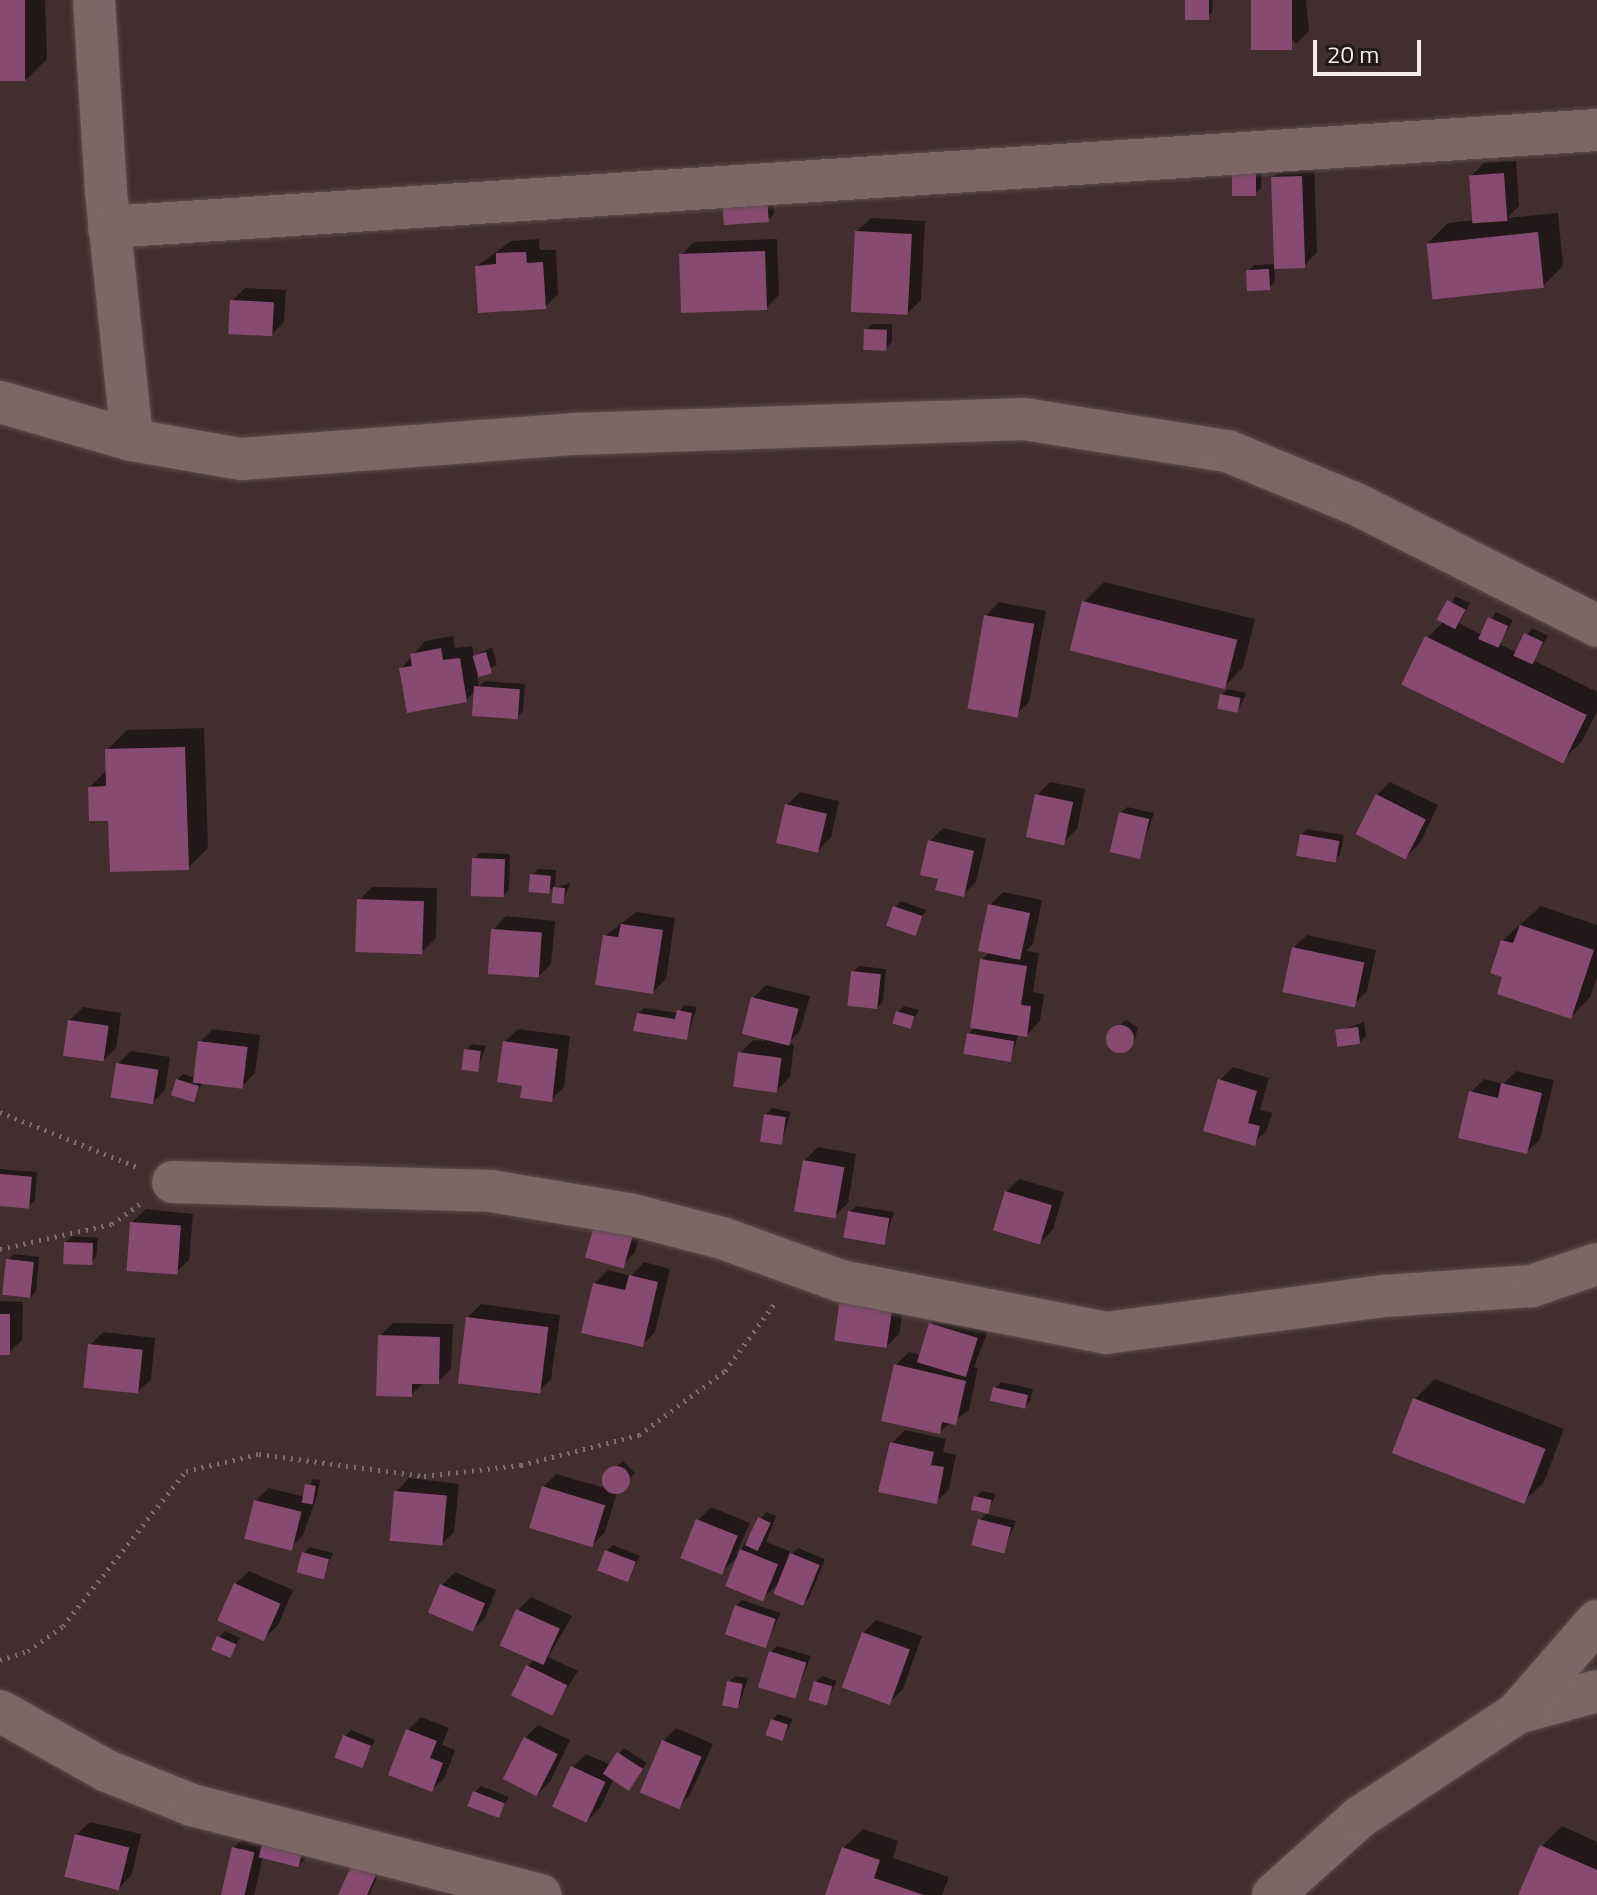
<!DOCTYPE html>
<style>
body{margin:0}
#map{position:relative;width:1597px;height:1895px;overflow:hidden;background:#422e2f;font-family:"Titillium Web",sans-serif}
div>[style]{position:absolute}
.shadow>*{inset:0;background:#0007}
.building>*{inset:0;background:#874b71;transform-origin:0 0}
.round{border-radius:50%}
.path>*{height:5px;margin-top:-2.5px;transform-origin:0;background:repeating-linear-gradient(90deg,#7e6d6d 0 2px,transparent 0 8px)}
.roads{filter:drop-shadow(0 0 2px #5e4d4e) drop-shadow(0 0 2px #5e4d4e)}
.minor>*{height:42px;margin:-21px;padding:0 21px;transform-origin:21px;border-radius:21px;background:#7c6666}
span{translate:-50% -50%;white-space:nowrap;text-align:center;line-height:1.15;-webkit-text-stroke:8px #221919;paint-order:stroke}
.scale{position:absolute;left:1313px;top:40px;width:108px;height:36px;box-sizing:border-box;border:4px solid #f8ebeb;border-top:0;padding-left:10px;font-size:24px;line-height:28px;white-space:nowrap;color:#f8ebeb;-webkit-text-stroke:6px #221919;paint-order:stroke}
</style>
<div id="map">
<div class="shadow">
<div style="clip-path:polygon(0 0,45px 0,47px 59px,27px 79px,0 79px)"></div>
<div style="clip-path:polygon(1187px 0,1213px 0,1212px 13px,1206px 19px)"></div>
<div style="clip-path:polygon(1253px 0,1306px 0,1309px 31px,1296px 44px)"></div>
<div style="clip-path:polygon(1516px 161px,1519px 206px,1507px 218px,1558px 213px,1563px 266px,1543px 286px,1428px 243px,1448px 223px,1474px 220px,1471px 176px,1484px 163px)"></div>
<div style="clip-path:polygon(1286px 164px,1314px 164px,1317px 252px,1304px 266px,1274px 266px,1275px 282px,1269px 288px,1248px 271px,1254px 265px,1275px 264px,1273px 177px)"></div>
<div style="clip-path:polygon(1262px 166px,1261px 188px,1255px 194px,1234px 194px)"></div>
<div style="clip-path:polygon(772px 191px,774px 214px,768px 220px,724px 222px)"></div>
<div style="clip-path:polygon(871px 218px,925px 221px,921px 300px,907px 314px,857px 231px)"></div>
<div style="clip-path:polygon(539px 239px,540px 250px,556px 250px,558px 294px,545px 307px,477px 266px,511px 241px)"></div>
<div style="clip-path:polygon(777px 239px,779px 295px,766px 308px,681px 255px,694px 242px)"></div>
<div style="clip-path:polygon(245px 288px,286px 290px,284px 322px,271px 335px,232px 301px)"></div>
<div style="clip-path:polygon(872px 324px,892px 324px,892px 342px,886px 348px,866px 330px)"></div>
<div style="clip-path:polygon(1104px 582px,1255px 619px,1243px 667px,1224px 687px,1084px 602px)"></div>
<div style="clip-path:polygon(1455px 596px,1470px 603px,1459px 623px,1482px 635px,1496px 612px,1513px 620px,1499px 644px,1516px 652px,1532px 628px,1548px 636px,1533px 660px,1597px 692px,1597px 711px,1582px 741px,1562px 761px,1427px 638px,1444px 621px)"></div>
<div style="clip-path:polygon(999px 602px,1046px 611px,1029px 702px,1016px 715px,986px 616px)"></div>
<div style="clip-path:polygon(453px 636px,455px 648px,472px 646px,474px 656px,492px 647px,497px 665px,477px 674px,479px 686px,485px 681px,525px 684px,523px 711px,517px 717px,479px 688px,466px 700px,401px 669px,425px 641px)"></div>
<div style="clip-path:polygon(1228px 689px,1246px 693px,1238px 711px,1222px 695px)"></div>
<div style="clip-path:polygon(204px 728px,208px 848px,188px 868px,110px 819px,90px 787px,108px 769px,107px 750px,127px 730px)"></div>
<div style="clip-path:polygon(1050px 782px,1085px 789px,1077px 829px,1063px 843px,1037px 795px)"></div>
<div style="clip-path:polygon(1390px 782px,1438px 805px,1420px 843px,1407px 856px,1377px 795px)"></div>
<div style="clip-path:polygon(800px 792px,839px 801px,831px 837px,818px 851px,787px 805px)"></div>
<div style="clip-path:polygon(1127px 807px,1154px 813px,1139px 857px,1121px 813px)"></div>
<div style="clip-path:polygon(943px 828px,986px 839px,976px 882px,963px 895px,940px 877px,930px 841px)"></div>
<div style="clip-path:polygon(1307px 829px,1344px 835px,1340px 855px,1334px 861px,1301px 835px)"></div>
<div style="clip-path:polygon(480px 853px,510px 854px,509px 890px,502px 896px,474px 859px)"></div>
<div style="clip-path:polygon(538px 869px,556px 870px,555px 888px,570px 883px,563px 902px,553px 901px,555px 886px,549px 891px,532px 875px)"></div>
<div style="clip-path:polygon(372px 887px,437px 888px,436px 938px,423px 951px,359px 900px)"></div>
<div style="clip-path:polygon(1003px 892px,1042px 900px,1033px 944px,1026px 951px,1039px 953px,1033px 992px,1044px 994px,1040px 1021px,1027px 1035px,1019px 1033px,1010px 1060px,968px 1034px,975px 1027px,982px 960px,991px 951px,990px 905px)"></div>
<div style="clip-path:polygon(901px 901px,926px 910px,914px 933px,895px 907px)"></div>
<div style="clip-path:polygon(1541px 906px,1597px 925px,1597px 977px,1590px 997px,1571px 1017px,1505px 976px,1502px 941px)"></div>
<div style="clip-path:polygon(636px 912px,675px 918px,666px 979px,653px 992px,605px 936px)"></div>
<div style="clip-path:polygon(506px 916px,555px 921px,551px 964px,538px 977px,493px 930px)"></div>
<div style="clip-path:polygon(1307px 935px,1376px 950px,1367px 991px,1354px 1004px,1293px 948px)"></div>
<div style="clip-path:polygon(859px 966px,886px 969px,883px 1002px,877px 1008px,853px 972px)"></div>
<div style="clip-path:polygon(766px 985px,810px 996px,800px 1031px,787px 1044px,794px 1045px,790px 1077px,777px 1090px,740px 1053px,753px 1040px,764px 1041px,753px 998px)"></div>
<div style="clip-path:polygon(685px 1005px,697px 1007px,687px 1038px,638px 1014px,644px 1008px,678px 1013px)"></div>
<div style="clip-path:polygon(904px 1006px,919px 1010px,910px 1026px,898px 1012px)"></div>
<div style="clip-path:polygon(83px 1007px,121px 1013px,116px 1048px,103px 1061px,70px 1020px)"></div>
<div style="clip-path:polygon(1126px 1020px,1138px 1028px,1134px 1042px,1114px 1050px,1108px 1037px)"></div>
<div style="clip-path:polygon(1364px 1022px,1366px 1036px,1360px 1042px,1338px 1031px)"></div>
<div style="clip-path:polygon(213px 1029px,260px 1035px,255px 1073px,242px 1086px,203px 1082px,193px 1100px,177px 1080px,183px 1074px,196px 1078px,200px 1042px)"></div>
<div style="clip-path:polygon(518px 1029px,570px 1036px,564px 1087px,551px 1100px,524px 1084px,504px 1042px)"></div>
<div style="clip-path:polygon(472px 1044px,486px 1046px,477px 1070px,466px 1050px)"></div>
<div style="clip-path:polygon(131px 1051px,170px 1057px,165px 1090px,152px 1103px,118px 1064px)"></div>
<div style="clip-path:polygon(1233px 1067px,1269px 1078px,1260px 1110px,1272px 1113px,1267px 1130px,1254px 1143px,1220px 1080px)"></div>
<div style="clip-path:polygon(1516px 1071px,1554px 1080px,1540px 1139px,1527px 1152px,1471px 1092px,1484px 1079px,1503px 1084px)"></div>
<div style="clip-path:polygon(772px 1108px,791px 1112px,781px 1144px,766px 1114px)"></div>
<div style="clip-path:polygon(818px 1147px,856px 1154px,848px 1203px,835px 1216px,805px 1160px)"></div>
<div style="clip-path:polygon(0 1169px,37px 1172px,35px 1200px,29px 1206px,0 1204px)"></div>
<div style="clip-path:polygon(1019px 1179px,1064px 1192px,1053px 1229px,1040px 1243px,1006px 1192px)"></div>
<div style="clip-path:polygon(856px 1206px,894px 1212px,884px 1242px,850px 1212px)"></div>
<div style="clip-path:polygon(611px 1207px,646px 1217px,635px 1252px,622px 1266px)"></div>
<div style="clip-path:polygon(146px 1209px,193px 1214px,189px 1260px,175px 1273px,132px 1222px)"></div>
<div style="clip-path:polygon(72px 1236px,98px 1238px,96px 1257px,90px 1264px,66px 1242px)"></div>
<div style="clip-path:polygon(14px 1254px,39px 1257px,36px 1291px,30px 1297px,8px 1260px)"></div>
<div style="clip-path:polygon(644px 1262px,670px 1269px,655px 1332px,642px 1345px,594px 1284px,608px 1270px,631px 1276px)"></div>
<div style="clip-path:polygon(905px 1294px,899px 1334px,886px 1347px,836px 1339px)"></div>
<div style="clip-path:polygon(0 1301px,23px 1302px,22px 1340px,9px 1353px,0 1353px)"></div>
<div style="clip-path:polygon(481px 1304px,560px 1315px,551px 1379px,538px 1392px,468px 1317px)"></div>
<div style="clip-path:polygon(944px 1311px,990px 1325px,974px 1367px,978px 1368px,969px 1410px,939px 1432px,896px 1365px,909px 1352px,921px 1355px,930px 1324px)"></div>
<div style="clip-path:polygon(393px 1323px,453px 1324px,451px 1369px,438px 1382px,424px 1382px,411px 1395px,380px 1336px)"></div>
<div style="clip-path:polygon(103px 1332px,155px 1338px,151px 1379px,138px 1392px,90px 1345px)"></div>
<div style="clip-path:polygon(1435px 1379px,1564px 1429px,1544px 1482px,1524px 1501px,1415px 1399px)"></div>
<div style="clip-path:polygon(1001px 1382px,1033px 1389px,1030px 1401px,1024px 1407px,995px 1388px)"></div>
<div style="clip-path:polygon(905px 1430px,946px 1439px,943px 1452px,956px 1455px,949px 1489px,936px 1502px,892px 1443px)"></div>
<div style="clip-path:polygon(623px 1461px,635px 1473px,617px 1492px,605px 1532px,592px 1545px,543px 1487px,556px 1474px,608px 1489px,604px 1477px)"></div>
<div style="clip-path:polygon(409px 1478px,459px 1484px,454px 1532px,441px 1545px,396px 1492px)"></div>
<div style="clip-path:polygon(313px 1479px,320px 1480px,317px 1496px,303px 1535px,290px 1548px,255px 1501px,269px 1488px,305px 1497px)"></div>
<div style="clip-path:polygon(982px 1491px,996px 1494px,988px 1512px,976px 1497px)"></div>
<div style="clip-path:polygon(711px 1507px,750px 1523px,735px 1557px,766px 1512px,776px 1516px,766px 1542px,790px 1551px,787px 1559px,798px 1548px,825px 1559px,809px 1598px,803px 1604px,781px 1580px,763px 1599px,741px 1553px,721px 1573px,683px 1557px,698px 1520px)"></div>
<div style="clip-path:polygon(986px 1514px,1016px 1521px,1004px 1550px,980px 1520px)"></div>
<div style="clip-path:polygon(613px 1545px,640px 1556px,627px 1581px,607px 1551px)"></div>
<div style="clip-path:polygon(310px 1547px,333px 1553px,323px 1577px,304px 1553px)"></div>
<div style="clip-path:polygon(249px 1571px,293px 1590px,278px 1625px,264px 1639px,235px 1584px)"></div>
<div style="clip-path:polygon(455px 1572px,496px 1590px,485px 1618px,472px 1631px,442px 1585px)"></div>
<div style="clip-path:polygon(531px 1597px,572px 1616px,548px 1657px,578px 1671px,551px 1713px,528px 1666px,534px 1660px,518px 1610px)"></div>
<div style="clip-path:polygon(742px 1600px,781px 1613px,765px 1645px,736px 1606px)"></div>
<div style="clip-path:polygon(876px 1620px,922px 1636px,903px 1689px,890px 1702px,863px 1633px)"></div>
<div style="clip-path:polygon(225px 1631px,240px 1638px,229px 1656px,219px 1637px)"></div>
<div style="clip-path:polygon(777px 1646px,811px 1656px,795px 1696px,771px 1652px)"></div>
<div style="clip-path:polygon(735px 1676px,748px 1678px,739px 1706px,729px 1682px)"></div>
<div style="clip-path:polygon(822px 1676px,837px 1681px,826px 1703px,816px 1682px)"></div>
<div style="clip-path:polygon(778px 1714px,793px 1719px,783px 1738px,772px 1720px)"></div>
<div style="clip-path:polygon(421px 1717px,449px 1728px,442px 1745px,455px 1750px,445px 1777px,432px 1790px,408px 1730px)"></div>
<div style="clip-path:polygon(538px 1725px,570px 1740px,551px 1780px,538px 1794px,525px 1738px)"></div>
<div style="clip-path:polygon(676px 1728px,713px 1744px,690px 1795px,677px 1808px,663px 1741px)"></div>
<div style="clip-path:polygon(351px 1730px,375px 1740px,362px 1765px,345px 1736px)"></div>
<div style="clip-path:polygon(624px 1748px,647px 1763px,629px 1788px,614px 1778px,600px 1808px,587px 1821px,555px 1806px,573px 1767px,586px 1754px,611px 1765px)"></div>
<div style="clip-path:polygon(481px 1786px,509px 1797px,498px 1815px,475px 1792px)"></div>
<div style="clip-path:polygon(90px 1822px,141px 1834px,132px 1874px,119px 1888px,76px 1835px)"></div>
<div style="clip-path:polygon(1562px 1826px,1597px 1842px,1597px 1895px,1520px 1895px,1542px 1846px)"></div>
<div style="clip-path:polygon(863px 1829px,898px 1841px,893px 1858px,949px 1877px,942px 1895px,828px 1895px,843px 1848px)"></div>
<div style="clip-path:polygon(247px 1834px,309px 1840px,305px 1859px,299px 1865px,263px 1856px,254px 1895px,224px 1895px,234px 1848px)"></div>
<div style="clip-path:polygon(354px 1865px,381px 1868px,369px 1895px,341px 1895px)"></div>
</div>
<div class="building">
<div style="left:0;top:0;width:25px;height:81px"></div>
<div style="left:1185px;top:0;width:24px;height:20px"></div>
<div style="left:1251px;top:0;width:41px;height:50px"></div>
<div style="left:1232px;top:171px;width:24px;height:25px"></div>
<div style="left:1504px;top:173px;width:48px;height:35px;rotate:86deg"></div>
<div style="left:1302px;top:176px;width:92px;height:31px;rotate:88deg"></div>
<div style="left:767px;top:196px;width:26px;height:45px;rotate:86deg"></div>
<div style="left:855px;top:231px;width:57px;height:81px;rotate:3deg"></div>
<div style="left:1538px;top:232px;width:56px;height:112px;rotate:84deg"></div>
<div style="left:765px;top:251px;width:59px;height:86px;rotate:88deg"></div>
<div style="clip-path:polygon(526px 252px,527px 263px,543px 262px,546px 309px,478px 313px,475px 266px,496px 264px,496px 253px)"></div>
<div style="left:1269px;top:269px;width:21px;height:23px;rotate:87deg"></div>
<div style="left:230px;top:300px;width:44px;height:34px;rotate:3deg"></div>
<div style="left:864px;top:329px;width:23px;height:21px;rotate:2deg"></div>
<div style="left:1447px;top:600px;width:21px;height:22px;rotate:28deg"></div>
<div style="left:1082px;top:601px;width:160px;height:51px;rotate:14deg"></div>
<div style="left:984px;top:615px;width:51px;height:95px;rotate:10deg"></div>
<div style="left:1488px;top:617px;width:22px;height:24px;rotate:24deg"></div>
<div style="left:1524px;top:633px;width:21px;height:25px;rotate:25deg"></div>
<div style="left:1425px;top:636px;width:180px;height:54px;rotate:26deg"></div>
<div style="clip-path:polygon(441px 648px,443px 660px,460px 658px,467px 702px,407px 713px,399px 668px,412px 666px,410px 654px)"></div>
<div style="left:486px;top:652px;width:22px;height:14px;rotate:74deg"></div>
<div style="left:474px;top:686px;width:46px;height:30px;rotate:4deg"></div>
<div style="left:1220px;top:694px;width:21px;height:15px;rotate:11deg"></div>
<div style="clip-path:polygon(185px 747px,189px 870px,110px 872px,108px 821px,89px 821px,88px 787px,106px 786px,105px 749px)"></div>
<div style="left:1035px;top:794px;width:39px;height:44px;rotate:12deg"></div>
<div style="left:1376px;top:794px;width:56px;height:45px;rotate:27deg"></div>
<div style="left:785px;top:804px;width:43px;height:40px;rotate:13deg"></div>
<div style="left:1119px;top:812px;width:31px;height:41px;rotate:13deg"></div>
<div style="left:1300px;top:834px;width:40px;height:22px;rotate:10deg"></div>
<div style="clip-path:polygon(928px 840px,974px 851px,964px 897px,935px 890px,938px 879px,920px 875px)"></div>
<div style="left:472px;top:858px;width:33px;height:38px;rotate:2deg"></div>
<div style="left:530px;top:874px;width:21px;height:18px;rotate:5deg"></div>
<div style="left:553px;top:887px;width:12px;height:16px;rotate:5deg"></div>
<div style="left:357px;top:899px;width:67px;height:53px;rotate:2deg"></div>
<div style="left:988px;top:904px;width:43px;height:48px;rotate:12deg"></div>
<div style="left:893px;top:906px;width:31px;height:21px;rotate:19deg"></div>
<div style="clip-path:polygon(621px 924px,663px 930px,653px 994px,595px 985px,603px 935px,618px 937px)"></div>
<div style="clip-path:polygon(1520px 925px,1594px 950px,1571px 1019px,1497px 994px,1502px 977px,1490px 973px,1501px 940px,1513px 943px)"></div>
<div style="left:491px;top:929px;width:51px;height:45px;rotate:4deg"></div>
<div style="left:1292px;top:947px;width:74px;height:46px;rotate:12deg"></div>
<div style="clip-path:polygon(980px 959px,1027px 966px,1021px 1005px,1031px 1006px,1027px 1037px,970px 1028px)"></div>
<div style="left:851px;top:971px;width:30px;height:35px;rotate:6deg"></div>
<div style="left:751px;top:997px;width:49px;height:38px;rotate:14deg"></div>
<div style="clip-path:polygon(677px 1010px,692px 1013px,687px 1040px,633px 1031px,637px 1013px,675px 1019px)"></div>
<div style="left:896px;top:1011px;width:19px;height:13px;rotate:16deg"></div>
<div style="left:68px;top:1020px;width:41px;height:36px;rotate:8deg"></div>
<div class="round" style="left:1106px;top:1025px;width:28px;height:28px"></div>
<div style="left:1358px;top:1027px;width:17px;height:23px;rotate:83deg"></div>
<div style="left:967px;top:1033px;width:48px;height:21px;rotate:10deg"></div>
<div style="left:198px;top:1041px;width:50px;height:42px;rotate:7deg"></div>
<div style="clip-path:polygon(503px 1041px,558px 1049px,552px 1102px,520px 1098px,522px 1086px,497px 1082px)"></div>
<div style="left:464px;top:1049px;width:17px;height:21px;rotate:7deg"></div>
<div style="left:738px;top:1052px;width:44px;height:35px;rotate:8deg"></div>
<div style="left:116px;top:1063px;width:43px;height:35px;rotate:9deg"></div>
<div style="left:176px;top:1079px;width:24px;height:17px;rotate:17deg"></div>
<div style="clip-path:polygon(1218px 1079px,1257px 1091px,1248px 1123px,1260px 1126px,1255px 1146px,1203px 1131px)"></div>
<div style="clip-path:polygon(1501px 1083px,1542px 1093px,1527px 1154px,1458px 1138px,1469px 1091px,1498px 1098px)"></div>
<div style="left:764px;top:1114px;width:22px;height:28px;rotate:8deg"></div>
<div style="left:803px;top:1160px;width:42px;height:52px;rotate:10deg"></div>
<div style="left:0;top:1174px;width:32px;height:32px;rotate:5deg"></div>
<div style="left:1005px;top:1191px;width:49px;height:41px;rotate:17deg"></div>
<div style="left:848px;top:1211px;width:42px;height:27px;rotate:10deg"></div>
<div style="left:596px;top:1219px;width:40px;height:40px;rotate:16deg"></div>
<div style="left:130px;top:1222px;width:51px;height:49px;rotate:4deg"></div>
<div style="left:64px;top:1242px;width:29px;height:22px;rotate:2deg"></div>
<div style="left:6px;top:1259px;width:28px;height:36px;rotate:6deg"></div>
<div style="clip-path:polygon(629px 1275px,658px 1282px,643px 1347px,581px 1333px,593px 1283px,625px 1290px)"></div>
<div style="left:840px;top:1299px;width:53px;height:42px;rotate:8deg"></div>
<div style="left:0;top:1314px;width:10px;height:41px"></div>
<div style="left:466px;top:1317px;width:83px;height:67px;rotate:7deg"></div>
<div style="left:929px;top:1323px;width:51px;height:41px;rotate:17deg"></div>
<div style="clip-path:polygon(378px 1335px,440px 1337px,439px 1384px,412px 1384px,412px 1397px,376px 1396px)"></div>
<div style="left:88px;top:1344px;width:55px;height:44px;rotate:6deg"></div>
<div style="clip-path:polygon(894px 1364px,966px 1381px,956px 1425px,942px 1422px,940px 1434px,881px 1421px)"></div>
<div style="left:993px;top:1387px;width:36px;height:14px;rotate:13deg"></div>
<div style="left:1413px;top:1398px;width:142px;height:59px;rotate:21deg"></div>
<div style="clip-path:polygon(890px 1442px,934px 1452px,931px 1465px,944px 1467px,937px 1504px,878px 1492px)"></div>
<div class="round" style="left:602px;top:1466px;width:28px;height:28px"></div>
<div style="left:305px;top:1484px;width:11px;height:19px;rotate:10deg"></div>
<div style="left:542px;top:1486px;width:66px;height:44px;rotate:17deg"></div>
<div style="left:394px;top:1491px;width:53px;height:50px;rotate:5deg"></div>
<div style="left:974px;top:1496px;width:18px;height:14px;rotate:13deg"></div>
<div style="left:254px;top:1500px;width:49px;height:40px;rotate:14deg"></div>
<div style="left:758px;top:1517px;width:14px;height:31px;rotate:25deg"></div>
<div style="left:696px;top:1519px;width:45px;height:42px;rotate:22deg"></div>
<div style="left:978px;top:1519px;width:34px;height:27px;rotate:14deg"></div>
<div style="left:740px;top:1549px;width:41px;height:40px;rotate:22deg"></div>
<div style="left:605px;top:1550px;width:33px;height:22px;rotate:21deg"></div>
<div style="left:302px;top:1552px;width:28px;height:21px;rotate:15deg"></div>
<div style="left:790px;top:1553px;width:32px;height:44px;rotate:22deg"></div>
<div style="left:234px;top:1583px;width:51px;height:41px;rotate:24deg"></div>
<div style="left:440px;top:1584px;width:49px;height:31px;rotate:23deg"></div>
<div style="left:735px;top:1605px;width:43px;height:31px;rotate:19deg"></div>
<div style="left:516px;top:1609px;width:48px;height:40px;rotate:24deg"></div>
<div style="left:862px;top:1632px;width:51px;height:59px;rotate:20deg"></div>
<div style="left:217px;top:1636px;width:21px;height:15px;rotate:23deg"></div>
<div style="left:769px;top:1651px;width:39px;height:38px;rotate:17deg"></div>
<div style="left:526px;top:1665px;width:46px;height:34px;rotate:26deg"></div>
<div style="left:727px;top:1681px;width:16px;height:25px;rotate:11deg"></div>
<div style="left:814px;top:1681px;width:19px;height:20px;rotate:16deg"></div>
<div style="left:771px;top:1719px;width:18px;height:17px;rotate:19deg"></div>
<div style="clip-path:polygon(406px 1729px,437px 1741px,430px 1758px,443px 1763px,432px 1792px,388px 1775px)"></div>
<div style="left:343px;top:1735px;width:30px;height:24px;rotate:21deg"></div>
<div style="left:524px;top:1737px;width:38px;height:47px;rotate:27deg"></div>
<div style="left:662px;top:1740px;width:43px;height:57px;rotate:23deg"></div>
<div style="left:617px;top:1752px;width:31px;height:26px;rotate:33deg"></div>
<div style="left:571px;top:1766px;width:38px;height:45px;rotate:25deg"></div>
<div style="left:473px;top:1791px;width:34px;height:16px;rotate:21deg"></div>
<div style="left:75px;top:1834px;width:56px;height:44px;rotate:14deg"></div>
<div style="left:264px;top:1836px;width:41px;height:22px;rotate:14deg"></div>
<div style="clip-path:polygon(1540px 1845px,1597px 1870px,1597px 1895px,1518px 1895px)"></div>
<div style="left:232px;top:1847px;width:23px;height:49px;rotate:13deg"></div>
<div style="clip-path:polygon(842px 1847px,880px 1860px,874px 1878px,924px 1895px,825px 1895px)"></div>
<div style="clip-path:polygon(352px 1864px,376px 1875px,367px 1895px,338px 1895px)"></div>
</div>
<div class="path">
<div style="left:0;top:1112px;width:151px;rotate:21.8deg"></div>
<div style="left:0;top:1249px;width:115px;rotate:-12.6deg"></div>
<div style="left:112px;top:1224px;width:37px;rotate:-36deg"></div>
<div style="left:0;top:1660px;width:29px;rotate:-18deg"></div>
<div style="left:28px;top:1651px;width:43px;rotate:-35.5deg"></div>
<div style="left:63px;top:1626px;width:198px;rotate:-51.6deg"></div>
<div style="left:186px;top:1471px;width:75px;rotate:-13.1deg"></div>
<div style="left:259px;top:1454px;width:166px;rotate:7.6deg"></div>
<div style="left:424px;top:1476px;width:98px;rotate:-6.5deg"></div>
<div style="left:521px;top:1465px;width:122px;rotate:-14.3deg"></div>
<div style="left:639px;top:1435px;width:107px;rotate:-36.7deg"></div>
<div style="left:725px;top:1371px;width:88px;rotate:-53.8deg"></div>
</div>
<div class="roads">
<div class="minor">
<div style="left:94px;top:0;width:191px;rotate:86.4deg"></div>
<div style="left:106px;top:191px;width:250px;rotate:84deg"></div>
<div style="left:109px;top:227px;width:1491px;rotate:-3.73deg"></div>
<div style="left:0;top:402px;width:137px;rotate:16.1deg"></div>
<div style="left:132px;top:440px;width:111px;rotate:9.9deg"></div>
<div style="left:241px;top:459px;width:335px;rotate:-4.3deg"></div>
<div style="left:575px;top:434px;width:449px;rotate:-1.9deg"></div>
<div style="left:1024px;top:419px;width:206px;rotate:9deg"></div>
<div style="left:1227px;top:451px;width:137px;rotate:22.3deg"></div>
<div style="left:1354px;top:503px;width:272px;rotate:26.8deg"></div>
<div style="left:173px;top:1182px;width:318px;rotate:1.6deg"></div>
<div style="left:491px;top:1191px;width:140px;rotate:9.5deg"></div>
<div style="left:629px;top:1214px;width:96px;rotate:14.5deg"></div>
<div style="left:722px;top:1238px;width:127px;rotate:19.9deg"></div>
<div style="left:841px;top:1281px;width:270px;rotate:11.1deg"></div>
<div style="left:1106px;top:1333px;width:281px;rotate:-7.6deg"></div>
<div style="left:1385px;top:1296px;width:147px;rotate:-3.9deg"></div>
<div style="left:1532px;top:1286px;width:69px;rotate:-18.7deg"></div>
<div style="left:0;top:1711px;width:123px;rotate:29.3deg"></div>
<div style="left:107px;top:1771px;width:92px;rotate:21.8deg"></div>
<div style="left:192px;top:1805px;width:360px;rotate:14.5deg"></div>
<div style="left:1517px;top:1713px;width:83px;rotate:-15.4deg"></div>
<div style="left:1273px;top:1895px;width:117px;rotate:-41.9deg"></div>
<div style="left:1360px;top:1817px;width:188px;rotate:-33.5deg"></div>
<div style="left:1517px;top:1713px;width:122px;rotate:-49deg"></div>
</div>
</div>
<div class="scale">20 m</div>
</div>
